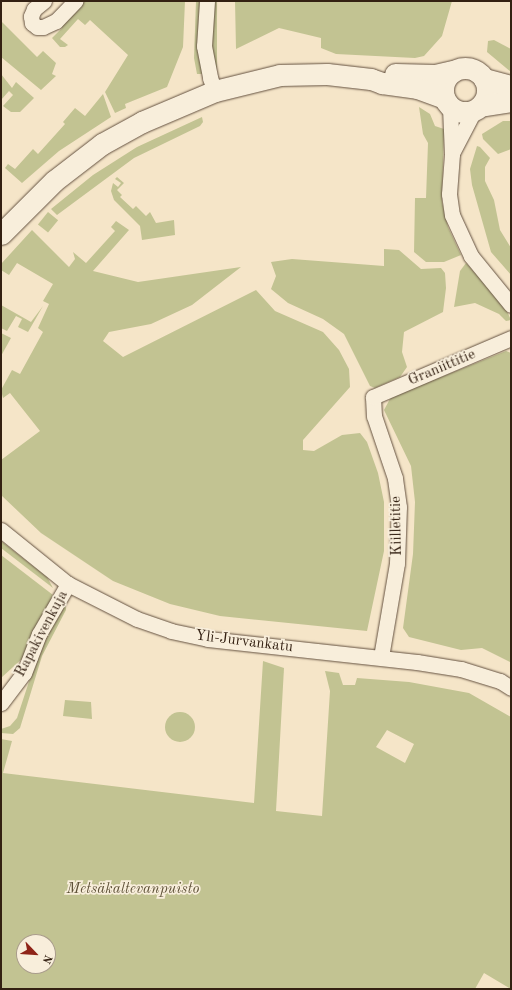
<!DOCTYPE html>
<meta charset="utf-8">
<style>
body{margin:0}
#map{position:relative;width:512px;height:990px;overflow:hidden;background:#f5e5c8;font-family:"Old Standard TT",serif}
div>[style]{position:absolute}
.green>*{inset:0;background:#c2c392;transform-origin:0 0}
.round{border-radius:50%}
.roads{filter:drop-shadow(0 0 1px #645140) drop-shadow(0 0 1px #645140)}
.street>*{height:15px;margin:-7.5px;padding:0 7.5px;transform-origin:7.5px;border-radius:7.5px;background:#f8eedb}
.secondary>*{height:21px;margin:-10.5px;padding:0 10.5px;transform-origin:10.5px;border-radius:10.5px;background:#f8eedb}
.secondary>.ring{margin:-10.5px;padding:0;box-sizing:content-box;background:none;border:21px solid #f8eedb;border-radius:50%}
span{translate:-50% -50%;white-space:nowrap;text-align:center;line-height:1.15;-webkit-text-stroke:3.5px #f8eedb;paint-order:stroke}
.street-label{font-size:15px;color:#332012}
.park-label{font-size:15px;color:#5e5138;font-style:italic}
.frame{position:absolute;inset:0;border:2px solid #332012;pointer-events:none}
.north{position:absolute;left:16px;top:934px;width:40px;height:40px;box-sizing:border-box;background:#f8eedb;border:1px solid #a99c8b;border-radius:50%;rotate:115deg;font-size:11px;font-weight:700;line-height:16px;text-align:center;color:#332012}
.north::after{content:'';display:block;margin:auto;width:14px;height:18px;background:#8f2418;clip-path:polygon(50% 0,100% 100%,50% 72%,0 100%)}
</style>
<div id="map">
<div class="green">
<div style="clip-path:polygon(85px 1px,185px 1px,183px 47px,167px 87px,125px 104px,126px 108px,115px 113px,105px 92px,128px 55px,90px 20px,85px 25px,78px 19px,60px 39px,68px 45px,65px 47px,60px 47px,52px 38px,62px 28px,60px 25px)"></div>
<div style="clip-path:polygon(196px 1px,201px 1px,202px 74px,197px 74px,194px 58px)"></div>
<div style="clip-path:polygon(212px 1px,217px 1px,217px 72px,211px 55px)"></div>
<div style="clip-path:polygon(235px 1px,452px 1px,442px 36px,424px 56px,415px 58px,336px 54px,321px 48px,321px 38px,279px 28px,236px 49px)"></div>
<div style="clip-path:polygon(1px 21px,37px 57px,43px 51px,56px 63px,52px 74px,56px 76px,41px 90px,1px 57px)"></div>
<div style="clip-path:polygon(494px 40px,511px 49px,511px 72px,487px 52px,488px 41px)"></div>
<div style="clip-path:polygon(1px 74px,12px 88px,16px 82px,34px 98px,20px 112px,11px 112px,3px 106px,13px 95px,9px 91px,1px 100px)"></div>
<div style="clip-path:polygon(103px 94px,111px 117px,59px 151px,22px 183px,5px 168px,8px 164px,15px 169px,33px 149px,38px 154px,65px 124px,63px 122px,75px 108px,85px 116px)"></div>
<div style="clip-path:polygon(419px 107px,430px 114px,435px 126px,444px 129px,442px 202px,448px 227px,461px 255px,444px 262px,426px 262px,414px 252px,415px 198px,426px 198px,428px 143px,423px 134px)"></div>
<div style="clip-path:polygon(202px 117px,203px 122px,200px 126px,134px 158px,57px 215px,51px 209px,93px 175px,137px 147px)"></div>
<div style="clip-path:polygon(503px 121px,511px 121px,511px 149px,498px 154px,483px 139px,482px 134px)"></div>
<div style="clip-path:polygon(477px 146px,480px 147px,490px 158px,485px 167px,485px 181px,494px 200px,500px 230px,511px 248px,511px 275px,491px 252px,472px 185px,470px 169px)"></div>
<div style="clip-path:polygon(117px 177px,124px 183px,117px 190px,122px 195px,120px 197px,133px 209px,136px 206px,146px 216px,150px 212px,156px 223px,174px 220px,175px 235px,142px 240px,140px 226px,114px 200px,111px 191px,113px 183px,118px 187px,121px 183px,115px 179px)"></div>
<div style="left:48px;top:212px;width:13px;height:16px;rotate:39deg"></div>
<div style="clip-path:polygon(116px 221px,129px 230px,93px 271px,138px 282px,241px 267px,192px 305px,151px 324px,109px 332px,103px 341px,123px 357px,256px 290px,275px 311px,323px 332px,339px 350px,349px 369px,350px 387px,303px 440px,303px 450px,314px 451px,342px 435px,360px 433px,367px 442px,378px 473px,384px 502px,384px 551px,367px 631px,220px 616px,170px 604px,113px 581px,41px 533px,1px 495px,1px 460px,40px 431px,10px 393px,3px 398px,1px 390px,12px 370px,20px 374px,43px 332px,38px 328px,49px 304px,43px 301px,53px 284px,17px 263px,9px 275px,1px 270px,1px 264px,32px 230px,69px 267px,75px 259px,73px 252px,86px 263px,115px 231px,111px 227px)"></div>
<div style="clip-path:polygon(384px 249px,399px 250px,421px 269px,441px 268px,445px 273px,446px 288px,443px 312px,404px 332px,402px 352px,407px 367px,400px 377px,375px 388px,370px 386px,344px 334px,323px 319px,288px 303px,271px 289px,276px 276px,271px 262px,292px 259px,384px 266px)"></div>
<div style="clip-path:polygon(466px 263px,504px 305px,511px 320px,506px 321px,499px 314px,475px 303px,454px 307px,460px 271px)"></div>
<div style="clip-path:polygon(1px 305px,31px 322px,43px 306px,28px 332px,18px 327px,22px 319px,16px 316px,7px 331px,1px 328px)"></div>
<div style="clip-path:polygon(1px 333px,11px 338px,1px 356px)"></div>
<div style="clip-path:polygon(506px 351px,511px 353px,510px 662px,482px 648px,461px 650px,409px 637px,403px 628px,413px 554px,415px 502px,411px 466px,384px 410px,391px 397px)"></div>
<div style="clip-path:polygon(1px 541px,47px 577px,53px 588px,1px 548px)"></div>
<div style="clip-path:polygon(1px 555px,53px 595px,24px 657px,1px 678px)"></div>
<div style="clip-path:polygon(66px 603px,66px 610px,42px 656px,20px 728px,13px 734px,1px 733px,1px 729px,10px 726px,17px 718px,42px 642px)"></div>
<div style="clip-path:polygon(evenodd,263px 661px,284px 668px,276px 811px,322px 816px,330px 691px,325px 671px,339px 673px,343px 685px,355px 685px,357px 678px,409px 682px,469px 693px,511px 717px,511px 989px,484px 973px,475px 989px,1px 989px,1px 739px,12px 741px,3px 773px,254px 803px,263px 661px,387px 730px,414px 744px,405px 763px,376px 747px,387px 730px,263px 661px,24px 942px,48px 942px,48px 966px,24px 966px,24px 942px)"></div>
<div style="clip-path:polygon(65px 700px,91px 702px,92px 719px,63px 716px)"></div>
<div class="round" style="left:165px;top:712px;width:30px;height:30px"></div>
</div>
<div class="roads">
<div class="street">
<div style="left:44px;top:1px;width:13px;rotate:141deg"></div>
<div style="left:34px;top:9px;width:8px;rotate:113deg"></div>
<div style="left:31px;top:16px;width:7px;rotate:82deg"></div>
<div style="left:32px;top:23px;width:6px;rotate:39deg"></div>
<div style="left:37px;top:27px;width:6px"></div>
<div style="left:43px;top:27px;width:14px;rotate:-25deg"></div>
<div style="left:56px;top:21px;width:28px;rotate:-46deg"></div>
<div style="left:207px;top:1px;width:45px;rotate:93.8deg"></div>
<div style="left:204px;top:46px;width:33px;rotate:79deg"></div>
<div style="left:210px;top:78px;width:14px;rotate:69deg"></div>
<div style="left:450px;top:107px;width:47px;rotate:87.6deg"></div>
<div style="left:452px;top:154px;width:40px;rotate:94.3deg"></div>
<div style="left:449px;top:194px;width:21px;rotate:82deg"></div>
<div style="left:452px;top:215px;width:45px;rotate:65.1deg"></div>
<div style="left:471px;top:256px;width:63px;rotate:50.8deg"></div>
<div style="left:452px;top:153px;width:47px;rotate:-62.4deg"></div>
<div style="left:1px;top:530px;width:86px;rotate:38.9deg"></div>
<div style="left:68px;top:584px;width:77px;rotate:26.9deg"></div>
<div style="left:137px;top:619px;width:36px;rotate:19deg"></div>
<div style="left:171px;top:631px;width:38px;rotate:12deg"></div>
<div style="left:208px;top:639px;width:210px;rotate:6.3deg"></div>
<div style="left:417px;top:662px;width:45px;rotate:9deg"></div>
<div style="left:461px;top:669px;width:41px;rotate:17.1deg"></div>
<div style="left:500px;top:681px;width:13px;rotate:32deg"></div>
<div style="left:381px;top:657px;width:95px;rotate:-80.3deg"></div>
<div style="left:397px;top:563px;width:56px;rotate:-88deg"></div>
<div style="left:399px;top:507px;width:29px;rotate:-98deg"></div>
<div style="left:395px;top:478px;width:65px;rotate:-108.7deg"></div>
<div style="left:374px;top:416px;width:19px;rotate:-93deg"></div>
<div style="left:373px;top:397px;width:150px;rotate:-23.1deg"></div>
<div style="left:1px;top:703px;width:38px;rotate:-53deg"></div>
<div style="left:24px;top:673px;width:42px;rotate:-69deg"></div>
<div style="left:39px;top:634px;width:58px;rotate:-59.9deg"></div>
</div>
<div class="secondary">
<div class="ring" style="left:443px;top:68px;width:23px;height:23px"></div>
<div style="left:395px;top:74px;width:40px;rotate:1.4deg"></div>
<div style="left:435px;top:75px;width:18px;rotate:-13deg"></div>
<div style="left:484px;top:79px;width:28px;rotate:15deg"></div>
<div style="left:480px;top:106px;width:31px;rotate:-9deg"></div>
<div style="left:1px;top:234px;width:75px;rotate:-45deg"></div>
<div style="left:54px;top:181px;width:61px;rotate:-37.6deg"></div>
<div style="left:102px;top:144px;width:46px;rotate:-28.8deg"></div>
<div style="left:142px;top:122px;width:79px;rotate:-23deg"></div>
<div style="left:215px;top:91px;width:67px;rotate:-13.8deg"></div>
<div style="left:280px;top:75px;width:47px;rotate:-1.2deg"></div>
<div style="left:327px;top:74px;width:44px;rotate:6.5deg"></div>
<div style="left:371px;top:79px;width:12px;rotate:20deg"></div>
<div style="left:382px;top:83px;width:35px;rotate:8deg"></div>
<div style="left:417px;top:88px;width:29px;rotate:20deg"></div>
</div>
</div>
<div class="street-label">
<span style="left:442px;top:368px;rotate:-23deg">Graniittitie</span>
<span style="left:397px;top:526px;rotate:-91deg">Kiilletitie</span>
<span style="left:42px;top:634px;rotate:-62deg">Rapakivenkuja</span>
<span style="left:244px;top:642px;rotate:7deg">Yli-Jurvankatu</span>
</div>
<div class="park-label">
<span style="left:133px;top:890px">Metsäkaltevanpuisto</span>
</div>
<div class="frame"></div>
<div class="north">N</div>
</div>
